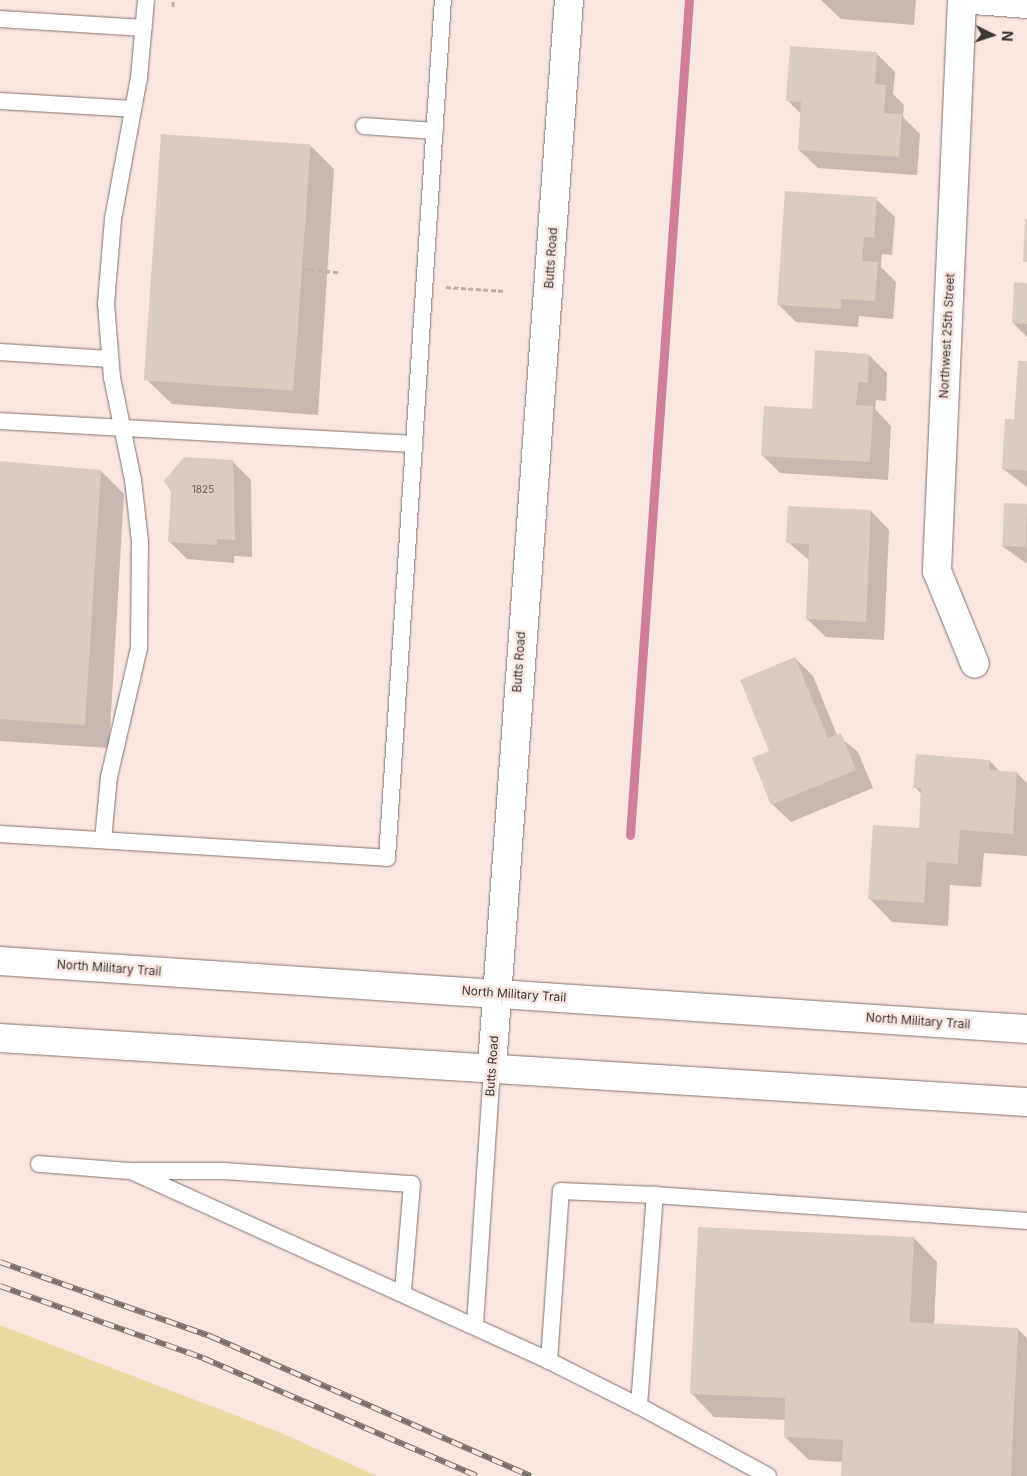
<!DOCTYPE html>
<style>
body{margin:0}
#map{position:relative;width:1027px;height:1476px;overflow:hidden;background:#f9e7df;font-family:Inter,sans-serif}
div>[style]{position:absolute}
.green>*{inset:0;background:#ebd9a1}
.shadow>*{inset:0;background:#0003}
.stream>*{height:9px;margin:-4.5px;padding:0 4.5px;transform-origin:4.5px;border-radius:4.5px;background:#cf8098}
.building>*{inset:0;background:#d9cdc0;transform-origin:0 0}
.path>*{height:3px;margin-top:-1.5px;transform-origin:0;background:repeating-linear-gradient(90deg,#bfb0a9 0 5px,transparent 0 7.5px)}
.roads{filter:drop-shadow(0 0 1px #82726b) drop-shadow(0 0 1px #82726b)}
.service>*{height:16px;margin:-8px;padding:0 8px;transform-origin:8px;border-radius:8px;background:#fff}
.minor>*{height:28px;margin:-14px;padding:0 14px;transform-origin:14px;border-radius:14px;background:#fff}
.tertiary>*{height:28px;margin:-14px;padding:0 14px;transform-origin:14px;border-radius:14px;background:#fff}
.secondary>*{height:28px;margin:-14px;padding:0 14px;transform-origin:14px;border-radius:14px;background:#fff}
.rail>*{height:5.5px;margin-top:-2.75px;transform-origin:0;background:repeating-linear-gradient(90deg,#f9e7df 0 11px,#7a706b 0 22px);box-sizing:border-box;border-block:1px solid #7a706b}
span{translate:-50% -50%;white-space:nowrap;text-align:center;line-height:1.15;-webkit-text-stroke:5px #f9e7df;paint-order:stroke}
.number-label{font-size:10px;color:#635b56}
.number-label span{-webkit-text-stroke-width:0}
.street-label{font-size:12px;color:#3c3532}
.north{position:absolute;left:967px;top:10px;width:50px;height:50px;-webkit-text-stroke:4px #f9e7df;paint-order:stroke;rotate:94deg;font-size:14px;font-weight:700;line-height:20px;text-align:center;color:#3c3532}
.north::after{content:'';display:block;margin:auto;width:18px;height:22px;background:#3c3532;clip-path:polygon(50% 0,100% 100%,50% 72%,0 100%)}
</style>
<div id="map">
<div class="green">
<div style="clip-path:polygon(0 1325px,279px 1432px,377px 1476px,0 1476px)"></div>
</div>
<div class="shadow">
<div style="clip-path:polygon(821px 0,916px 0,914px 25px,841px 19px)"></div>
<div style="clip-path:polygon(877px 54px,895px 72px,893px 94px,904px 105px,903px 117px,920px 134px,917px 175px,818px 168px,799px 150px,802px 115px,787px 100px)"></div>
<div style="clip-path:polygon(311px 146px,334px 169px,318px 415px,172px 404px,148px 381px)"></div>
<div style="clip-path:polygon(876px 199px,895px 217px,892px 255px,882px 254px,881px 267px,896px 282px,893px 319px,859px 316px,858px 327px,796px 322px,778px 304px)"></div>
<div style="clip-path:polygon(1027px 284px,1027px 337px,1013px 323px)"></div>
<div style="clip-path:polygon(869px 355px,887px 373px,886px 401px,876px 400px,875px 409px,891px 426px,888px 480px,780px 473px,762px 455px)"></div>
<div style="clip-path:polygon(1027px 363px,1027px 487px,1003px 469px)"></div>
<div style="clip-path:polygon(0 462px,101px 471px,124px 494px,109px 748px,0 741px)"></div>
<div style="clip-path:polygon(233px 462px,251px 480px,252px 557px,234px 556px,234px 563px,187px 559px,169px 541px)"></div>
<div style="clip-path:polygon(1027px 505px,1027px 564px,1002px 546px)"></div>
<div style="clip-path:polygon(871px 511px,889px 530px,884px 640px,826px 637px,807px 619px,810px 561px,788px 542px)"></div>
<div style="clip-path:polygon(795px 658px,813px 676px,837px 735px,858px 752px,873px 788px,791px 822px,772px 804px)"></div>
<div style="clip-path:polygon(990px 761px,1000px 772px,1017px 773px,1027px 783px,1027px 856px,984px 853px,981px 887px,950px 885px,948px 926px,892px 922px,869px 898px,920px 829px,922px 795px,915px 787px)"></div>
<div style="clip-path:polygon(914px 1238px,937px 1262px,934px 1325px,1018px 1329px,1027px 1338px,1027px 1476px,842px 1476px,843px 1462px,809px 1460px,785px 1437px,786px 1420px,714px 1417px,691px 1393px)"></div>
</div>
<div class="stream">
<div style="left:630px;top:835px;width:837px;rotate:-85.96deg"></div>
</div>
<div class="building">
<div style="clip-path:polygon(790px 46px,877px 52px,875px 84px,886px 85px,884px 113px,902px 114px,899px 157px,798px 150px,801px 102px,786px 101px)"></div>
<div style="left:161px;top:134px;width:150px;height:247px;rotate:4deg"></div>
<div style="clip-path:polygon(785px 191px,877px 197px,874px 238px,864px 237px,862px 261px,878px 262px,875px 301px,841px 299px,841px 309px,777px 305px)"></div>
<div style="clip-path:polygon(1025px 219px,1027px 219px,1027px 262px,1023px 262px)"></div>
<div style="clip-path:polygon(1014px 282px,1027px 283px,1027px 324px,1012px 323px)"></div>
<div style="clip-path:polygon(815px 350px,869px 354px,868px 383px,858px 382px,856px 405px,873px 406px,870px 462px,761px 456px,764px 406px,812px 409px)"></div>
<div style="clip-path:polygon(1018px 361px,1027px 361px,1027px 471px,1002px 469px,1005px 419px,1014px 419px)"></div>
<div style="clip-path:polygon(184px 457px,233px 460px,235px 540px,217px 539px,217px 545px,168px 542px,171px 492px,164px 481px)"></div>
<div style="clip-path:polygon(0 461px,101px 470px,85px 725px,0 719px)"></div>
<div style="left:1004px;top:503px;width:23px;height:43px;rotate:2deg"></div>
<div style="clip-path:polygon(788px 506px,871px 510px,866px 622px,806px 619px,809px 544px,786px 543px)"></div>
<div style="clip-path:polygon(795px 657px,828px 738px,841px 733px,856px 770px,771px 805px,752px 758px,769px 751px,740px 680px)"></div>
<div style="clip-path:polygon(916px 754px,990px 760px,989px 770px,1017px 772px,1013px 834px,960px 830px,958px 864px,927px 862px,924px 903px,868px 899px,873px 825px,919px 828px,921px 788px,913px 788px)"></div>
<div style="clip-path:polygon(698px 1227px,914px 1237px,910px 1322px,1018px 1328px,1011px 1476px,841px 1476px,843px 1440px,784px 1437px,785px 1398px,690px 1394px)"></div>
</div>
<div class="path">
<div style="left:173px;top:7px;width:7px;rotate:-90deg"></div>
<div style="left:303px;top:269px;width:36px;rotate:5deg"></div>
<div style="left:446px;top:287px;width:59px;rotate:3.9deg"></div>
</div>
<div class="roads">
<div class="service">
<div style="left:0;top:19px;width:144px;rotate:3.6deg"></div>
<div style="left:0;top:101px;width:133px;rotate:3.4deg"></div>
<div style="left:364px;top:126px;width:71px;rotate:4deg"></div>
<div style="left:0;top:352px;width:109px;rotate:3.7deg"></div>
<div style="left:0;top:421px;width:415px;rotate:3.2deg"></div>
<div style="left:0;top:834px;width:388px;rotate:3.5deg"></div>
<div style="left:387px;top:858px;width:860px;rotate:-86.27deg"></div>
<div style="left:103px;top:840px;width:63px;rotate:-84.6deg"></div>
<div style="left:109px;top:777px;width:132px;rotate:-76.9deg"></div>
<div style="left:139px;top:648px;width:106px;rotate:-89.5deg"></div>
<div style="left:140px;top:542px;width:62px;rotate:-96.4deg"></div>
<div style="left:133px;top:480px;width:104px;rotate:-101.6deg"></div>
<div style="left:112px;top:378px;width:74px;rotate:-94.6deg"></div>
<div style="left:106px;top:304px;width:85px;rotate:-85.3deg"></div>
<div style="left:113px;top:219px;width:143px;rotate:-79.6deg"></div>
<div style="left:139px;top:78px;width:78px;rotate:-84.9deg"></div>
<div style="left:39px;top:1164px;width:92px;rotate:4.4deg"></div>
<div style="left:131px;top:1171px;width:459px;rotate:24.4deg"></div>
<div style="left:136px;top:1171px;width:88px"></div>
<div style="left:224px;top:1171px;width:188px;rotate:4deg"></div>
<div style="left:412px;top:1184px;width:107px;rotate:94.8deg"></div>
<div style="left:475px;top:1325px;width:260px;rotate:-86.2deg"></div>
<div style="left:639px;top:1406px;width:101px;rotate:-153.4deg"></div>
<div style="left:549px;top:1361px;width:170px;rotate:-86deg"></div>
<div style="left:561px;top:1191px;width:94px;rotate:2.4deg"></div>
<div style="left:768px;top:1476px;width:147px;rotate:-151.5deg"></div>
<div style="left:639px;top:1406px;width:212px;rotate:-85.7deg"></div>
<div style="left:655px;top:1195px;width:373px;rotate:4deg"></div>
</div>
<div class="minor">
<div style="left:962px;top:0;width:572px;rotate:92.51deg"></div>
<div style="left:937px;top:571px;width:100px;rotate:67.8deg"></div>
<div style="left:974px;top:0;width:53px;rotate:4.3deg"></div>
</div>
<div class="tertiary">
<div style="left:492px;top:1066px;width:1069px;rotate:-85.87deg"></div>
</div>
<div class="secondary">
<div style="left:0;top:961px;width:1029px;rotate:3.79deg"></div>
<div style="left:0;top:1038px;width:1029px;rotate:3.57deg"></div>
</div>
</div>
<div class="rail">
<div style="left:0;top:1262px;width:223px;rotate:19.4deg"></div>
<div style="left:210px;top:1336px;width:350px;rotate:23.6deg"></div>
<div style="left:0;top:1286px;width:215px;rotate:19.5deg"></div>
<div style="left:203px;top:1358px;width:298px;rotate:23.3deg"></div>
</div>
<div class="number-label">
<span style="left:203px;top:490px">1825</span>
</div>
<div class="street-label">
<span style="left:551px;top:258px;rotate:-86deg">Butts Road</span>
<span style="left:947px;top:336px;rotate:-87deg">Northwest 25th Street</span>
<span style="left:519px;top:662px;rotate:-86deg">Butts Road</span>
<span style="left:109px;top:968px;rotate:4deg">North Military Trail</span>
<span style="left:514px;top:994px;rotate:4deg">North Military Trail</span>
<span style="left:918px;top:1021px;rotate:4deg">North Military Trail</span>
<span style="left:492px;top:1066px;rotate:-86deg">Butts Road</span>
</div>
<div class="north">N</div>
</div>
